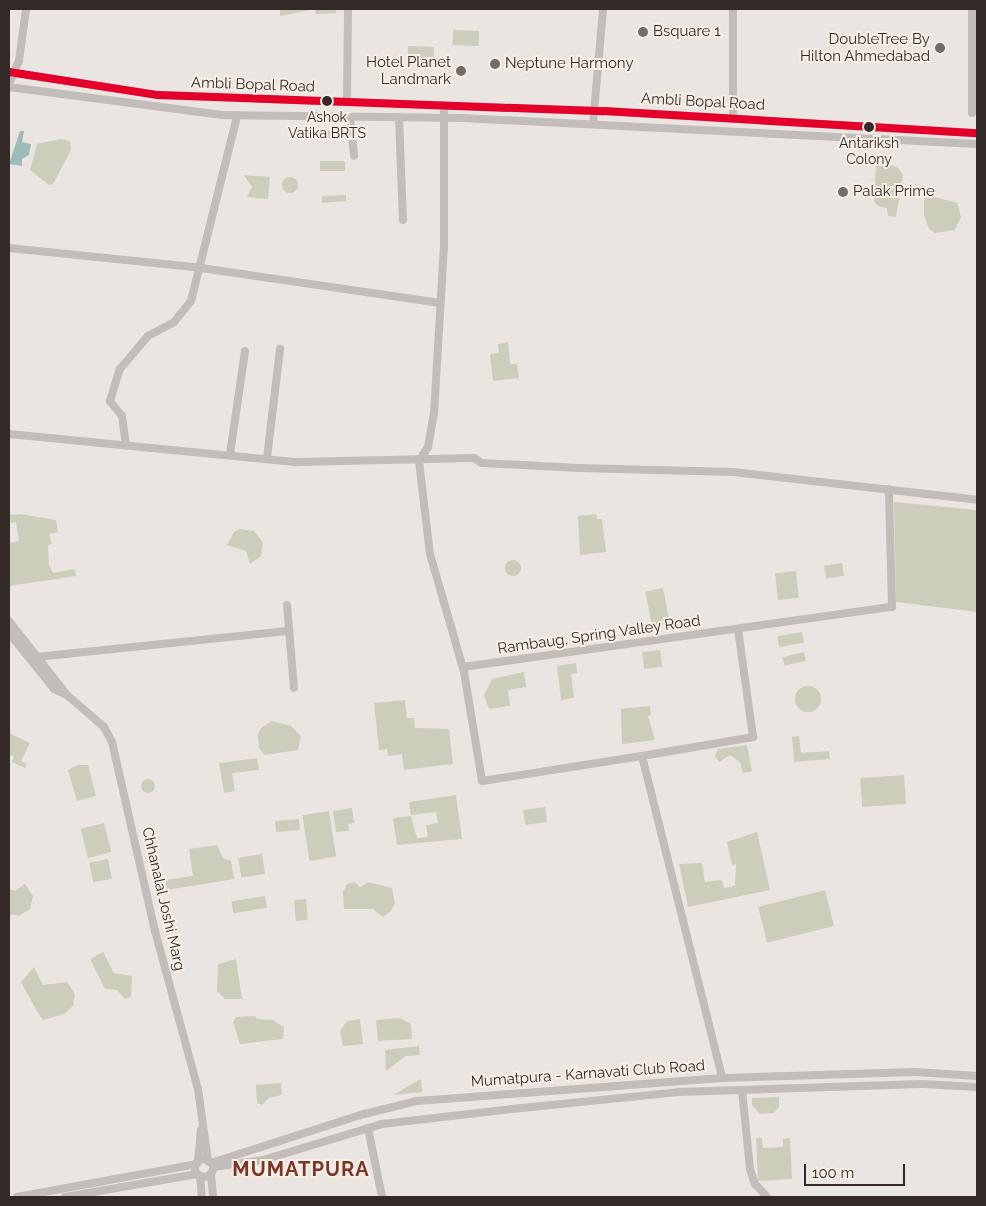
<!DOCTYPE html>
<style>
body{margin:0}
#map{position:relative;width:986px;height:1206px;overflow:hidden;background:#eae5e0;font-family:Raleway,sans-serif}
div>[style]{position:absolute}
.green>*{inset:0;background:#cccebb;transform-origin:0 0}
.round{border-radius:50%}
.water>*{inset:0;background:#9dbbb8}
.minor>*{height:8px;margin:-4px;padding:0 4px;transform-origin:4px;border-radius:4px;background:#c3bdb9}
.minor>.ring{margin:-4px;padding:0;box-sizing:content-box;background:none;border:8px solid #c3bdb9;border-radius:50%}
.bus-1>*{height:8px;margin:-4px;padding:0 4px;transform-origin:4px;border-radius:4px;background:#e4002b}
.dots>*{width:14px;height:14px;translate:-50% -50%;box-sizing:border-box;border:2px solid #f7eee6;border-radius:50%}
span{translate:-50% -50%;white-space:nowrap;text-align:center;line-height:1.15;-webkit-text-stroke:4px #f7eee6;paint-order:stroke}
.bus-label{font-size:14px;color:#332a27}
.poi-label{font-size:15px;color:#332a27}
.left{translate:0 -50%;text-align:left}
.right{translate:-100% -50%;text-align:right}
.street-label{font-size:15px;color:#332a27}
.district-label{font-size:20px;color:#7a3528;font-weight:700;letter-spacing:1px}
.frame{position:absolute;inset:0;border:10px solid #332a27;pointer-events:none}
.scale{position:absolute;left:804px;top:1164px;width:101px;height:22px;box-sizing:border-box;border:2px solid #332a27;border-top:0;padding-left:6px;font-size:15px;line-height:18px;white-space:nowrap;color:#332a27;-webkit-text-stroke:4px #f7eee6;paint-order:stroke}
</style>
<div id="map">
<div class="green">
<div style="clip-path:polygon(280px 9px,336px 9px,336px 13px,316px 14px,315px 9px,280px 16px)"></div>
<div style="left:453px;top:30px;width:26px;height:15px;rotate:2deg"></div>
<div style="left:408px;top:46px;width:26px;height:14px;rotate:2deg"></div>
<div style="left:321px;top:130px;width:21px;height:8px;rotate:3deg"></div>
<div style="clip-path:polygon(61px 139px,70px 141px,71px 150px,53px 184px,49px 185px,30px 170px,37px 144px)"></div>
<div style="left:320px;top:161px;width:25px;height:10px"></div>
<div style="clip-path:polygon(886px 163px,898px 168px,903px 175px,896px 217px,888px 216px,887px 208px,878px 206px,874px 201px,876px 164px)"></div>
<div style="clip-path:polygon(244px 175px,270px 177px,268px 199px,247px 197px,252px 187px)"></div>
<div class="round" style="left:282px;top:177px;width:16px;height:16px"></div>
<div style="clip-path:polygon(346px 195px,346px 201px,322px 203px,322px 196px)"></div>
<div style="clip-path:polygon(927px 195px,957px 203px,961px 217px,955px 230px,935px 233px,929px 229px,924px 215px,924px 200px)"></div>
<div style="clip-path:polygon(508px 342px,510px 364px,517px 364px,519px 378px,493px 381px,490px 354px,499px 353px,498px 344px)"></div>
<div style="clip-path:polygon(894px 502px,977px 510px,977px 612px,896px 602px)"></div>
<div style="clip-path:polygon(20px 514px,56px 520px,58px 532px,49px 534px,52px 544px,48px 545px,49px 565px,53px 573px,75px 569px,76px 576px,9px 586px,9px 543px,19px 541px,16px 522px,11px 523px,10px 515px)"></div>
<div style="clip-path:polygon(596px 514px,597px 519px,602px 519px,606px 552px,580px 555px,578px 516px)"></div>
<div style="clip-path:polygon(240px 529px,254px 531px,263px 542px,261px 556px,250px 564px,246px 551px,227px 545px,234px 532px)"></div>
<div class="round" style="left:505px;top:560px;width:16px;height:16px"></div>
<div style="left:842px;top:563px;width:13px;height:18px;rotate:81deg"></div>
<div style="left:796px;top:571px;width:27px;height:21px;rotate:84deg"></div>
<div style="left:663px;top:588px;width:36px;height:18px;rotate:79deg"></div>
<div style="left:802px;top:632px;width:11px;height:25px;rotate:80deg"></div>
<div style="left:660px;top:650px;width:17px;height:18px;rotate:83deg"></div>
<div style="left:804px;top:652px;width:9px;height:22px;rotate:77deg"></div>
<div style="clip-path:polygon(576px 663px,577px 673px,571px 674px,574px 698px,561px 700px,557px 666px)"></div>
<div style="clip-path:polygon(524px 672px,526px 687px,508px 690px,510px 706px,489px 709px,484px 695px,492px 679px)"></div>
<div class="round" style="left:795px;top:686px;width:26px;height:26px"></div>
<div style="clip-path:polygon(405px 700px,407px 718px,414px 718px,415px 728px,449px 729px,453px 764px,404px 770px,402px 754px,388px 756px,387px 749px,379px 750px,374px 703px)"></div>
<div style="clip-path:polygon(650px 706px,651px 715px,648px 716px,655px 740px,622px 744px,621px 709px)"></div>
<div style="clip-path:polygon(272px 721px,291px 726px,301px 736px,298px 750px,265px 755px,259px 748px,258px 734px,261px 728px)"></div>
<div style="clip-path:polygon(9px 733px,30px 743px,21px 761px,27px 764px,25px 768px,12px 762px,14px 757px,9px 754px)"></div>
<div style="clip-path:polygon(799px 736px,801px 753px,829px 751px,830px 759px,794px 762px,792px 737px)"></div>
<div style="clip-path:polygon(747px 745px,752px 771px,743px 773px,740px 762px,730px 755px,719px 762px,715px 756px,718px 749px)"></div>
<div style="clip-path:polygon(257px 758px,259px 770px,232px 773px,235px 791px,224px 793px,219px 763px)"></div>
<div style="clip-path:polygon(77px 765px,88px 765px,96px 796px,77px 801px,68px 770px)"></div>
<div style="left:904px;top:775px;width:29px;height:44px;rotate:86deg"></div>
<div class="round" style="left:141px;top:779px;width:14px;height:14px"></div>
<div style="clip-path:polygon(456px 795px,462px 839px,397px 845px,393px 818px,411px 816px,417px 838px,428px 837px,426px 825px,438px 823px,436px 812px,411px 815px,409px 802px)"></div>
<div style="left:545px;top:807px;width:15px;height:22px;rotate:82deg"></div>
<div style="clip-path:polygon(352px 808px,354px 823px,348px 824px,349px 831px,336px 832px,333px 811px)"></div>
<div style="left:329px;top:811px;width:46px;height:27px;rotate:81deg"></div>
<div style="left:299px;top:819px;width:11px;height:24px;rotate:85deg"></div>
<div style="left:104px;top:823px;width:30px;height:24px;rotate:76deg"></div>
<div style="clip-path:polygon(757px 832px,770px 890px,688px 907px,679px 864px,702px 863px,705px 882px,722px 880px,724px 888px,735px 886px,736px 864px,732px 865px,727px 842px)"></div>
<div style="clip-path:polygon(217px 845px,223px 858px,231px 861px,234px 879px,167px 890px,165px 880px,193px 876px,189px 849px)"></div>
<div style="left:262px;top:854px;width:20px;height:24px;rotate:81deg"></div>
<div style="left:108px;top:859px;width:20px;height:19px;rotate:79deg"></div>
<div style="clip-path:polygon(354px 882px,360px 887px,368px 882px,392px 888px,395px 903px,391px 911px,383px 917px,373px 909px,344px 909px,343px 892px,347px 884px)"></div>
<div style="clip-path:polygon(25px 884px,33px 896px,30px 909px,19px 916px,9px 914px,9px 889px,15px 891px)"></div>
<div style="left:825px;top:890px;width:37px;height:69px;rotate:76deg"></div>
<div style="left:265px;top:896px;width:12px;height:34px;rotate:81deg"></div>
<div style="left:306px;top:899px;width:21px;height:12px;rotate:85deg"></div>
<div style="clip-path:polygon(103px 952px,114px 973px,132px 976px,131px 997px,125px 999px,117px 990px,105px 989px,90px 959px)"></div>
<div style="clip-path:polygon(236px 959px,242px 999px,225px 999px,217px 991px,218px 964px)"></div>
<div style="clip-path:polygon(34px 967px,43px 985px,67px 982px,75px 994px,73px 1006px,64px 1014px,43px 1020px,38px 1013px,21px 982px)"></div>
<div style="clip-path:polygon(255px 1016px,257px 1019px,273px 1020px,284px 1027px,283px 1039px,240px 1044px,233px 1022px,236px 1017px)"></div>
<div style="clip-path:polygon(400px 1018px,411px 1024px,412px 1039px,378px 1041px,376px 1020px)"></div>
<div style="clip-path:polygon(360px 1019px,363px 1044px,343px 1046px,340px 1031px,347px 1021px)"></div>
<div style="clip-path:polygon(419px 1046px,420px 1055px,406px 1056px,386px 1071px,385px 1050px)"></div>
<div style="clip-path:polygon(421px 1079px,422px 1092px,393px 1095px)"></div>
<div style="clip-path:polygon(281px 1083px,282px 1095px,269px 1098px,262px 1105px,257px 1103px,256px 1085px)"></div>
<div style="clip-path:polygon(779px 1097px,779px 1107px,774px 1113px,760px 1114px,752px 1105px,752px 1098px)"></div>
<div style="clip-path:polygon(756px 1138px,762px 1138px,763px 1148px,783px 1147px,783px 1139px,790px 1138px,792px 1179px,758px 1181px)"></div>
</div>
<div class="water">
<div style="clip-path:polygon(20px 131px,24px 131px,22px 142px,31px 144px,29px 155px,22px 159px,22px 166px,9px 164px)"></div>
</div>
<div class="minor">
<div style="left:9px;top:72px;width:151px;rotate:8.8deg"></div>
<div style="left:158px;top:95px;width:446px;rotate:2.1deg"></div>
<div style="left:604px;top:111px;width:374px;rotate:3.4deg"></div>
<div style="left:9px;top:84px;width:25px;rotate:-67deg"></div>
<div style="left:19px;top:61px;width:52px;rotate:-82.3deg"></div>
<div style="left:9px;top:87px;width:215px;rotate:7.5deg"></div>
<div style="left:222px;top:115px;width:240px;rotate:0.7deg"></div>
<div style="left:462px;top:118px;width:516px;rotate:2.89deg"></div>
<div style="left:347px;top:102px;width:93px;rotate:-89.4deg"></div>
<div style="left:444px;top:105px;width:141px;rotate:90deg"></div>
<div style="left:444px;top:246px;width:167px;rotate:93.4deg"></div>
<div style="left:434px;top:413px;width:35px;rotate:100deg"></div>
<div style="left:428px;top:447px;width:17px;rotate:123deg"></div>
<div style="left:419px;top:461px;width:94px;rotate:83.3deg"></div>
<div style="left:430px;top:554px;width:123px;rotate:73.9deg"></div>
<div style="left:464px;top:672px;width:110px;rotate:80.6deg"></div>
<div style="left:482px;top:781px;width:162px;rotate:-8.9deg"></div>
<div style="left:642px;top:756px;width:332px;rotate:76deg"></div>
<div style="left:972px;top:113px;width:104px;rotate:-90deg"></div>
<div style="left:350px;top:117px;width:39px;rotate:84deg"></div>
<div style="left:399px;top:117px;width:103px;rotate:87.8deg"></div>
<div style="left:733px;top:118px;width:109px;rotate:-90deg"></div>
<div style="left:593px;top:124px;width:115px;rotate:-85deg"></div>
<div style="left:9px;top:248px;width:193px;rotate:5.9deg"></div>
<div style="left:201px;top:268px;width:242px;rotate:8.3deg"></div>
<div style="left:9px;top:434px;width:289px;rotate:5.6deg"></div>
<div style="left:297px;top:462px;width:177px;rotate:-1.3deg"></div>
<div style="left:474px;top:458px;width:9px;rotate:32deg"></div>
<div style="left:482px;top:463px;width:97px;rotate:3deg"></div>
<div style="left:579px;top:468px;width:154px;rotate:1.5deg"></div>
<div style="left:733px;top:472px;width:246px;rotate:6.5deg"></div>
<div style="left:126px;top:445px;width:29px;rotate:-98deg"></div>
<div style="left:122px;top:416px;width:19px;rotate:-129deg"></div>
<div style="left:110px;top:401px;width:34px;rotate:-73deg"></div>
<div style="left:120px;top:369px;width:43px;rotate:-49.7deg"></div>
<div style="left:148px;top:336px;width:30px;rotate:-28deg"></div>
<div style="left:174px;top:322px;width:27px;rotate:-51deg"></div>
<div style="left:191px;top:301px;width:191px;rotate:-76deg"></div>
<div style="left:230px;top:454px;width:104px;rotate:-81.7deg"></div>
<div style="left:267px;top:458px;width:110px;rotate:-83.2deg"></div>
<div style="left:287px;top:605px;width:83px;rotate:85.2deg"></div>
<div style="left:9px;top:621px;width:94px;rotate:51.9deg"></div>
<div style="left:67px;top:695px;width:49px;rotate:40.9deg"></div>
<div style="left:104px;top:727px;width:17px;rotate:62deg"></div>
<div style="left:112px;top:742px;width:194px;rotate:77.2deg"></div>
<div style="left:155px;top:931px;width:164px;rotate:74.8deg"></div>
<div style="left:198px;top:1089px;width:73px;rotate:82.1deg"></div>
<div style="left:9px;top:633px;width:72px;rotate:51.2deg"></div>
<div style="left:54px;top:689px;width:14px;rotate:25deg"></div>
<div style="left:36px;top:657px;width:253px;rotate:-5.9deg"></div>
<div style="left:463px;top:667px;width:433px;rotate:-8deg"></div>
<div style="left:892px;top:607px;width:118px;rotate:-91.5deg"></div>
<div style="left:642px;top:756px;width:113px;rotate:-9.7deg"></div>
<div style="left:753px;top:737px;width:109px;rotate:-97.9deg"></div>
<div style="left:742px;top:1090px;width:79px;rotate:84.2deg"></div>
<div style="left:750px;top:1169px;width:16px;rotate:72deg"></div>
<div style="left:755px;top:1184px;width:18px;rotate:47deg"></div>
<div style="left:368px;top:1128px;width:70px;rotate:78.5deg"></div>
<div class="ring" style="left:195px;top:1159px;width:10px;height:10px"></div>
<div style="left:198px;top:1162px;width:32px;rotate:-85deg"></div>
<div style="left:211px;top:1163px;width:161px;rotate:-17.8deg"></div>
<div style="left:364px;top:1114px;width:55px;rotate:-13.8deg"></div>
<div style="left:417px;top:1101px;width:306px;rotate:-4.3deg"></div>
<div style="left:722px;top:1078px;width:193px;rotate:-1.8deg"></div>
<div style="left:915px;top:1072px;width:62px;rotate:3.7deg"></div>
<div style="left:213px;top:1167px;width:50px;rotate:-8deg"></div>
<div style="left:263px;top:1160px;width:124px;rotate:-16.8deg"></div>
<div style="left:382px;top:1124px;width:131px;rotate:-6.6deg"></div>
<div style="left:512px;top:1109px;width:167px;rotate:-5.8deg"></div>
<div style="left:678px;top:1092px;width:244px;rotate:-1.9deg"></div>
<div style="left:922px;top:1084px;width:55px;rotate:3.1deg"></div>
<div style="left:211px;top:1173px;width:24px;rotate:85deg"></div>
<div style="left:200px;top:1176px;width:21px;rotate:85deg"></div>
<div style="left:17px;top:1197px;width:182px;rotate:-10.4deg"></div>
<div style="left:65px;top:1197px;width:134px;rotate:-9.9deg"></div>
</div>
<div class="bus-1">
<div style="left:9px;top:72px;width:151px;rotate:8.8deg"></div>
<div style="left:158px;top:95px;width:446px;rotate:2.1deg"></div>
<div style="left:604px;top:111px;width:374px;rotate:3.4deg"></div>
</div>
<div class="dots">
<div style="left:643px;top:32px;background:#736b68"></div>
<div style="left:940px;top:48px;background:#736b68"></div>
<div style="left:495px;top:64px;background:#736b68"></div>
<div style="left:461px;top:71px;background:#736b68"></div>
<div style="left:327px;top:101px;background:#332a27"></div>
<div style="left:869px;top:127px;background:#332a27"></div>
<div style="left:843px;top:192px;background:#736b68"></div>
</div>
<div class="bus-label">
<span style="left:327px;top:125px">Ashok<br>Vatika BRTS</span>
<span style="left:869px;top:151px">Antariksh<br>Colony</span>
</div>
<div class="poi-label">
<span class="left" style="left:653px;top:32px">Bsquare 1</span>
<span class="right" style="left:930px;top:48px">DoubleTree By<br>Hilton Ahmedabad</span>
<span class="right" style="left:451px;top:71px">Hotel Planet<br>Landmark</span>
<span class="left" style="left:505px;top:64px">Neptune Harmony</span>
<span class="left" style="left:853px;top:192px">Palak Prime</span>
</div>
<div class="street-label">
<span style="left:253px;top:85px;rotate:2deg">Ambli Bopal Road</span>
<span style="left:703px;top:102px;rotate:3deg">Ambli Bopal Road</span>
<span style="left:599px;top:635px;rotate:-8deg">Rambaug, Spring Valley Road</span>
<span style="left:163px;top:899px;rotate:77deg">Chhanalal Joshi Marg</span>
<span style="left:588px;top:1074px;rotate:-4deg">Mumatpura - Karnavati Club Road</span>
</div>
<div class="district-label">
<span style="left:301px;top:1169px">MUMATPURA</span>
</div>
<div class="frame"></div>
<div class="scale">100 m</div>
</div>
